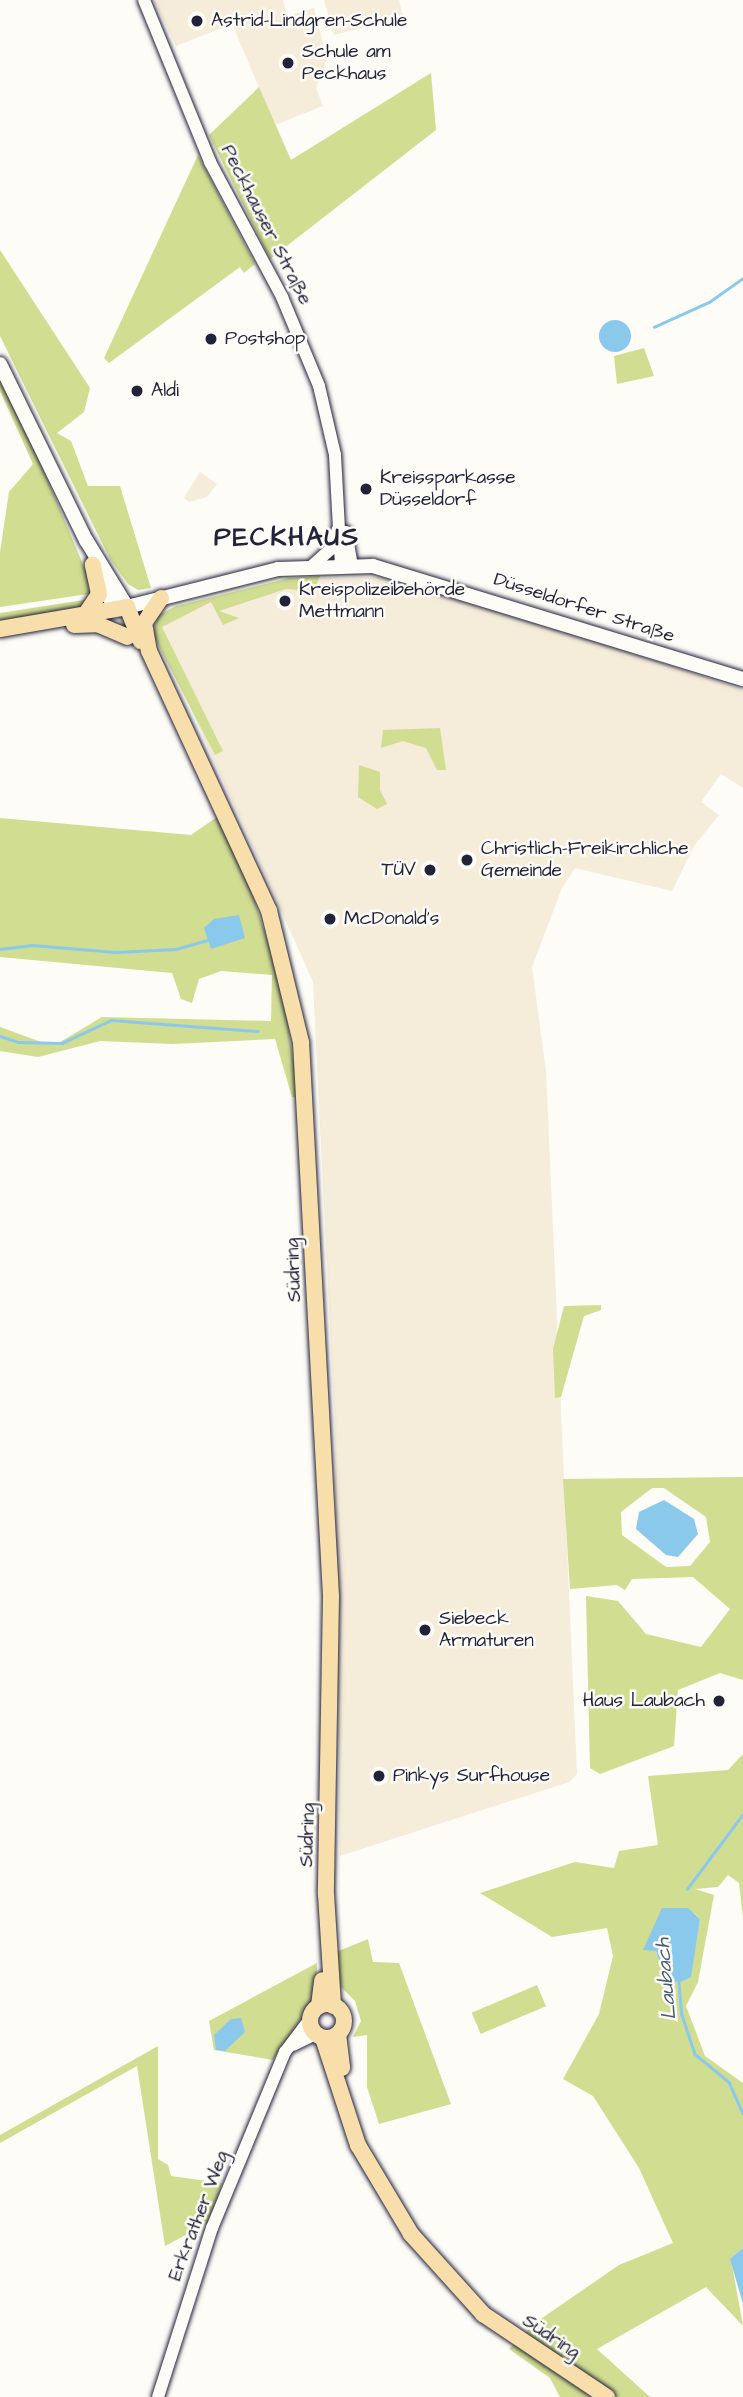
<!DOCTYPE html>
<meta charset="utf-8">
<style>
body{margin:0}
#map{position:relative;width:743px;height:2397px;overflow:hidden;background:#fdfcf7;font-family:"Architects Daughter",sans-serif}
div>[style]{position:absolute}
.built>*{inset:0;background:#f5ecda}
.green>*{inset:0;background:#d1dd90;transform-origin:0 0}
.water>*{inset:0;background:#8bc9ec}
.round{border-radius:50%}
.stream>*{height:2.5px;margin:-1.25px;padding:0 1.25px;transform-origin:1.25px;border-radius:1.25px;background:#8bc9ec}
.roads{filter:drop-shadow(0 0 2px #22223b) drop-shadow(0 0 2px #22223b)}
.tertiary>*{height:12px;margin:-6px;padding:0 6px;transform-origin:6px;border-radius:6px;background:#fdfcf7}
.secondary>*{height:14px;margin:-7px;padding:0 7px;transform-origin:7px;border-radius:7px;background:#fdfcf7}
.primary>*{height:16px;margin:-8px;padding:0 8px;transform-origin:8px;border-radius:8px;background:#f8deab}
.primary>.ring{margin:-8px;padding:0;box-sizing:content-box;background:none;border:16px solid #f8deab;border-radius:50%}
.dots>*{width:19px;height:19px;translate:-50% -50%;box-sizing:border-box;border:4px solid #fdfcf7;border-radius:50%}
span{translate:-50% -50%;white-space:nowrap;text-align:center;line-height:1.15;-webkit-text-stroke:5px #fdfcf7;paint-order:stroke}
.poi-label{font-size:19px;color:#22223b}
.left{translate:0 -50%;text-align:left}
.right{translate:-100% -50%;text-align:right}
.street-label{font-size:19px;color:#22223b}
.water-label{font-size:21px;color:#475c79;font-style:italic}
.district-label{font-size:26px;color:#22223b;font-weight:700;letter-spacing:2px}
</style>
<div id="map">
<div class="built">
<div style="clip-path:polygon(154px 0,283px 0,287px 16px,314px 8px,327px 59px,316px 88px,323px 106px,275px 125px,232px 24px,176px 46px)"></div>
<div style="clip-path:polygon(324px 0,399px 0,403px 17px,334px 35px)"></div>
<div style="clip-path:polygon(200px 472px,217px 484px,207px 497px,189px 502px,184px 498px)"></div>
<div style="clip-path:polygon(382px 577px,448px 592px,743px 690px,743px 788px,721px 774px,701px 802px,719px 815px,694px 846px,672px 891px,575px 868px,562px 888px,532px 967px,546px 1071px,577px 1774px,569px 1782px,340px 1856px,335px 1431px,313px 982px,154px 626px,209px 601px,298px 578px)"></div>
</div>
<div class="green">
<div style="clip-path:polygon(431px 73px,436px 130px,270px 259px,209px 135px,259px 87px,291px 160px)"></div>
<div style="clip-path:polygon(198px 155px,255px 264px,244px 273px,240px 267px,109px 363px,104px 358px)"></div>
<div style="clip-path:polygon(0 250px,90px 388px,84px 412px,57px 433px,71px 441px,88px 486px,120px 486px,151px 588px,138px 590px,128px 584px,110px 559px,0 336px)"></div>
<div style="clip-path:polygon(644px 348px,654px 376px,617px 384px,614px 356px)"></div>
<div style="clip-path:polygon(0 376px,38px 457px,95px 593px,0 607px,0 552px,9px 492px,33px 464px,0 391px)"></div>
<div style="clip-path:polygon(320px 576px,314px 591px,286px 589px,219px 611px,239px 618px,223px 625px,211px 602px,162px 627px,223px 751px,215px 755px,153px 635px,157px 616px,176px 606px,289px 578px)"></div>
<div style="clip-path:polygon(90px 599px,88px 606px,0 622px,0 613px)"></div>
<div style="clip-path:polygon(440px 728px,446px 770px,437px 770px,426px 748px,403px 741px,381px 748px,383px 730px)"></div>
<div style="clip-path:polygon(359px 765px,380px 772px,380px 790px,387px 804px,377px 809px,358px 797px)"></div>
<div style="clip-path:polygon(217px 817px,249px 883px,283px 990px,299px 1098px,292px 1097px,275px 1039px,173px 1044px,100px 1041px,38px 1057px,0 1051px,0 1027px,44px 1043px,60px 1042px,102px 1017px,271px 1021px,272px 975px,221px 971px,199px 979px,192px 1003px,181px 999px,172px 973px,0 957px,0 818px,191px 835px)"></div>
<div style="clip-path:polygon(601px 1305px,601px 1310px,584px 1316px,561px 1397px,555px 1398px,553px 1349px,564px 1306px)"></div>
<div style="clip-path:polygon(evenodd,743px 1477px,743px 1680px,720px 1673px,678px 1690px,674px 1746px,600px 1774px,590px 1768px,586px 1596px,618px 1601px,646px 1634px,701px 1647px,730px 1609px,693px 1577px,632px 1579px,625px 1590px,617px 1585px,570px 1589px,563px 1479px,743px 1477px,652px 1488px,664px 1488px,706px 1517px,710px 1542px,690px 1566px,666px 1567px,622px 1535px,621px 1512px,652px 1488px)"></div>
<div style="clip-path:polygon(evenodd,743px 1754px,743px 1918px,739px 1883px,728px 1875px,718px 1887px,695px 1889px,714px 1895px,698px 1982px,686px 2006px,705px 2056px,743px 2083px,743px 2248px,731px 2259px,743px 2326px,706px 2287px,597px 2349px,650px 2397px,560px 2397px,550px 2378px,509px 2349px,535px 2323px,619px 2265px,673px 2243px,639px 2168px,593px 2096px,563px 2079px,599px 2014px,613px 1956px,607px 1928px,552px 1937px,480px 1893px,575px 1862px,614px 1868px,619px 1851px,658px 1845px,648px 1776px,728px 1770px,743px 1754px,694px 1913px,700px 1919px,690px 1977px,679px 1983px,664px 1979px,656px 1951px,694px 1913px)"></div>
<div style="clip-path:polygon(368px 1939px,373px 1962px,399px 1963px,451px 2104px,379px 2124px,367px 2087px,367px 2035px,353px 2037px,361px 2021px,355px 2001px,337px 1983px,336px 1952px)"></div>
<div style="clip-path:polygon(317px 1963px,316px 2003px,273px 2060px,214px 2050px,209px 2021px)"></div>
<div style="left:537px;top:1985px;width:23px;height:71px;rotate:67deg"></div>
<div style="clip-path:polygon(158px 2046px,158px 2159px,168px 2165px,171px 2176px,222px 2183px,210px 2222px,165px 2246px,137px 2066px,0 2143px,0 2135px)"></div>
</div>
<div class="water">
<div class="round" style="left:599px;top:320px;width:32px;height:32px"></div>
<div style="clip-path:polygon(239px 915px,245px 938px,211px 949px,204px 928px,214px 919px)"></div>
<div style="clip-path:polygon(664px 1500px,694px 1519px,698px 1534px,678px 1557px,666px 1555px,636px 1529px,639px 1512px)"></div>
<div style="clip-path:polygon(662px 1908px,688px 1908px,700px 1919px,691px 1977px,679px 1983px,664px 1979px,656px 1951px,643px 1950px)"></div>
<div style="clip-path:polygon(241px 2018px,245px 2032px,225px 2051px,216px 2050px,214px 2035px,231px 2019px)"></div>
<div style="clip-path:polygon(743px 2248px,743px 2304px,730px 2259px)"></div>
</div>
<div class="stream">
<div style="left:654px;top:327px;width:60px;rotate:-24.4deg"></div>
<div style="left:709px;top:302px;width:42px;rotate:-35.2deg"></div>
<div style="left:0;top:949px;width:32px;rotate:-7deg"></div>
<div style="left:32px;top:945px;width:84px;rotate:4.8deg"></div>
<div style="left:116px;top:952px;width:60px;rotate:-2.9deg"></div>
<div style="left:176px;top:949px;width:32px;rotate:-16deg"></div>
<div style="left:0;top:1036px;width:20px;rotate:18deg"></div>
<div style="left:19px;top:1042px;width:43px;rotate:1.3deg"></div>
<div style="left:62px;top:1043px;width:54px;rotate:-25.1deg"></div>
<div style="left:111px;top:1020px;width:147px;rotate:4.3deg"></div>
<div style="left:687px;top:1889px;width:94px;rotate:-53.3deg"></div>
<div style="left:679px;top:1983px;width:32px;rotate:85deg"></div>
<div style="left:682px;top:2015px;width:41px;rotate:71.6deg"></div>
<div style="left:695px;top:2054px;width:44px;rotate:39.5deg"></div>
<div style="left:729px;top:2082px;width:34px;rotate:66deg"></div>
</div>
<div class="roads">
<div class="tertiary">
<div style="left:144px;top:0;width:175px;rotate:67.8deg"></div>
<div style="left:210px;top:162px;width:153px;rotate:61.9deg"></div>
<div style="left:282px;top:297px;width:96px;rotate:67.4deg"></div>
<div style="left:319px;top:386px;width:71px;rotate:76.9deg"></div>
<div style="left:335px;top:455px;width:110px;rotate:86.9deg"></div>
<div style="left:346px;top:532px;width:34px;rotate:80deg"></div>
<div style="left:313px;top:565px;width:24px;rotate:-42deg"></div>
<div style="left:331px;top:549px;width:21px;rotate:-71deg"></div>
<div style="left:293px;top:2045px;width:25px;rotate:-26deg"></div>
<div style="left:158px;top:2397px;width:177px;rotate:-72.3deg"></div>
<div style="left:212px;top:2228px;width:191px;rotate:-67.5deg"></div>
<div style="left:285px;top:2052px;width:41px;rotate:-52.9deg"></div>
</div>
<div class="secondary">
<div style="left:0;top:364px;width:196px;rotate:64deg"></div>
<div style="left:86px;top:540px;width:79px;rotate:58.5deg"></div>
<div style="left:127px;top:607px;width:156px;rotate:-14.1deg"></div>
<div style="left:278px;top:569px;width:95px;rotate:-1.8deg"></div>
<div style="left:373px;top:566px;width:387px;rotate:17deg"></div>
<div style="left:97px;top:571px;width:42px;rotate:64.7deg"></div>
</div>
<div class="primary">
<div style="left:161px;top:598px;width:30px;rotate:124deg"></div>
<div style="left:144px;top:623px;width:28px;rotate:80deg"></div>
<div style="left:149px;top:651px;width:286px;rotate:65.2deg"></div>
<div style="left:269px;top:911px;width:135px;rotate:76.3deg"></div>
<div style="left:301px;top:1042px;width:555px;rotate:86.9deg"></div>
<div style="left:331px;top:1596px;width:298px;rotate:91deg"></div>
<div style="left:326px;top:1894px;width:112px;rotate:86.4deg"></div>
<div style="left:85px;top:615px;width:25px;rotate:-56deg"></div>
<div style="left:99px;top:594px;width:30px;rotate:-102deg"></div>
<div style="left:74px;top:625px;width:23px;rotate:-2deg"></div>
<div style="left:97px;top:624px;width:33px;rotate:23deg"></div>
<div style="left:0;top:629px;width:129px;rotate:-9.8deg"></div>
<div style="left:127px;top:607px;width:37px;rotate:68deg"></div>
<div class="ring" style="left:310px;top:2004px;width:18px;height:18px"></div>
<div style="left:319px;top:2006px;width:26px;rotate:-83deg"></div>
<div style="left:338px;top:2034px;width:34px;rotate:83deg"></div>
<div style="left:323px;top:2038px;width:113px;rotate:71.9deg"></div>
<div style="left:358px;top:2145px;width:104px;rotate:59.2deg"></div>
<div style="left:411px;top:2234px;width:108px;rotate:48deg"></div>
<div style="left:483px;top:2314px;width:149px;rotate:33.8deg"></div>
</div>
</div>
<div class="dots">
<div style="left:197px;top:21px;background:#22223b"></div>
<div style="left:288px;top:63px;background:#22223b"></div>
<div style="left:211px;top:339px;background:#22223b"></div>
<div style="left:137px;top:391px;background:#22223b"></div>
<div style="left:366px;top:489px;background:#22223b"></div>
<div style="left:285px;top:601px;background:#22223b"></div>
<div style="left:467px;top:860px;background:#22223b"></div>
<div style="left:430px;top:870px;background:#22223b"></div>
<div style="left:330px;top:919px;background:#22223b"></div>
<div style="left:425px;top:1630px;background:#22223b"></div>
<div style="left:719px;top:1701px;background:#22223b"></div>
<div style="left:379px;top:1776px;background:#22223b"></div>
</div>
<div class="poi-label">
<span class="left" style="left:211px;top:21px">Astrid-Lindgren-Schule</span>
<span class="left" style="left:302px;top:63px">Schule am<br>Peckhaus</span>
<span class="left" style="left:225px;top:339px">Postshop</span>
<span class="left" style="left:151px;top:391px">Aldi</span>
<span class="left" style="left:380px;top:489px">Kreissparkasse<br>Düsseldorf</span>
<span class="left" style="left:299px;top:601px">Kreispolizeibehörde<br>Mettmann</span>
<span class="left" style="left:481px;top:860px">Christlich-Freikirchliche<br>Gemeinde</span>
<span class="right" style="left:416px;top:870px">TÜV</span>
<span class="left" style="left:344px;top:919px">McDonald's</span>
<span class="left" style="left:439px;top:1630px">Siebeck<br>Armaturen</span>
<span class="right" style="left:705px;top:1701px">Haus Laubach</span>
<span class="left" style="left:393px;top:1776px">Pinkys Surfhouse</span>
</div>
<div class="street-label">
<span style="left:266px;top:225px;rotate:63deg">Peckhauser Straße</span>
<span style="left:584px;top:608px;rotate:18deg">Düsseldorfer Straße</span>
<span style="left:294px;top:1270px;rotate:-92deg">Südring</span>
<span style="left:308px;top:1835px;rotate:-88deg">Südring</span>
<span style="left:199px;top:2216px;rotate:-69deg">Erkrather Weg</span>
<span style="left:551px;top:2337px;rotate:34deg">Südring</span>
</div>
<div class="water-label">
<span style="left:666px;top:1979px;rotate:-95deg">Laubach</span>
</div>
<div class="district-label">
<span style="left:287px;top:538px">PECKHAUS</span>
</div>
</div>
